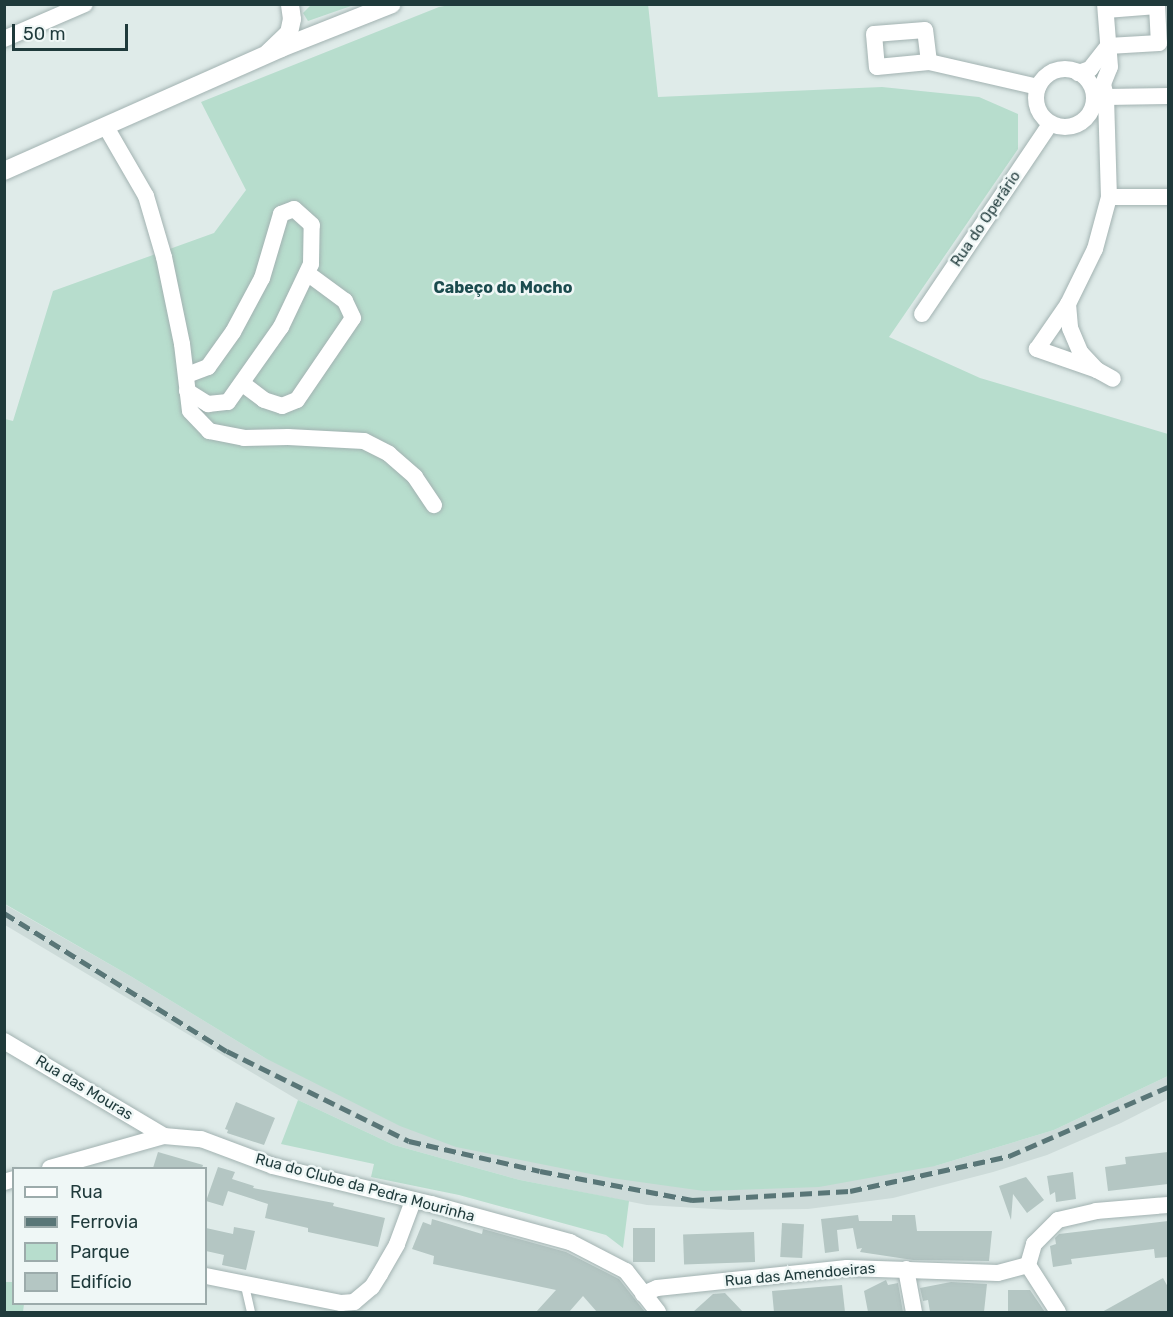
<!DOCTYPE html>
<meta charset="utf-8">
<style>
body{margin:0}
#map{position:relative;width:1173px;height:1317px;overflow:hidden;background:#dfebe9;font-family:Rubik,sans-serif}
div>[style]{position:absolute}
.built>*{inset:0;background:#cddbd9}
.green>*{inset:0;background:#b7ddcd}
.building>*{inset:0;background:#b4c6c3;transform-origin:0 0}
.roads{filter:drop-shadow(0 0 2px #a2b2b1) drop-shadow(0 0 2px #a2b2b1)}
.service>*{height:8px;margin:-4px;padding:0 4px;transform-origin:4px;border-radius:4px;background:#fff}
.minor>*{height:16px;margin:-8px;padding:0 8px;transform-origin:8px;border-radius:8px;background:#fff}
.minor>.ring{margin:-8px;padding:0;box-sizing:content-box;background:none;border:16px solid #fff;border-radius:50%}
.tertiary>*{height:18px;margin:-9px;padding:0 9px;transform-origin:9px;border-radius:9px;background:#fff}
.secondary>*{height:18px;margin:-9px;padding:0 9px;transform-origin:9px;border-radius:9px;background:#fff}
.rail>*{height:4.5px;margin-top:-2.25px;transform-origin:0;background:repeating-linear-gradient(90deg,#597677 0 12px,transparent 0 18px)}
span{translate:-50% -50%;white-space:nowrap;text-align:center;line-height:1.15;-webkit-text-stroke:5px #eff7f6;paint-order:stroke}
.street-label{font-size:15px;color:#1f3a3b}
.neighbourhood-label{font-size:16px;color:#1b4b4e;font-weight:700}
.frame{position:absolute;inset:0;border:6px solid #1f3a3b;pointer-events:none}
.legend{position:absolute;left:12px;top:1167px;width:195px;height:138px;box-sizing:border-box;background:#eff7f6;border:2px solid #9cabab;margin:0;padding:8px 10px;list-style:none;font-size:18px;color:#1f3a3b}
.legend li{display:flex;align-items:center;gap:12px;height:30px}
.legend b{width:30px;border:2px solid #9cabab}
.scale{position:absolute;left:12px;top:24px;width:116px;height:27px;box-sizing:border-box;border:3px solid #1f3a3b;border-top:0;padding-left:8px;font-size:18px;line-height:21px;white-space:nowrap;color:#1f3a3b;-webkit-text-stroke:4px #eff7f6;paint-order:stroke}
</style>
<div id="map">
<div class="built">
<div style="clip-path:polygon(4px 904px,132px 977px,265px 1058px,935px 1166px,1054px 1130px,1168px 1076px,1168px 1099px,1121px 1123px,1047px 1155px,993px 1172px,893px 1198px,808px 1209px,731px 1210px,647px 1205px,520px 1180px,394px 1145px,298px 1100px,5px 925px)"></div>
</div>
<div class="green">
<div style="clip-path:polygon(455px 4px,648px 4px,658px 97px,882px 87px,979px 97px,1018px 114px,1018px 149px,889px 337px,980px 378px,1168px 434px,1168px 1076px,1054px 1130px,935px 1166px,819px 1187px,704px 1191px,611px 1178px,456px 1147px,400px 1126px,265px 1058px,132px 977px,5px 904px,5px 419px,13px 421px,53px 291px,214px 233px,246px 190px,201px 102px,439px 7px)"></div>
<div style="clip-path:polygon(349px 5px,351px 6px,308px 21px,303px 13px,311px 5px)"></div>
<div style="clip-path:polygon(298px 1100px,394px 1145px,520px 1180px,629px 1201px,623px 1248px,606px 1235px,459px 1195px,371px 1177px,374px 1164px,281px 1144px)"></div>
<div style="clip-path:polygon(5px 1282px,13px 1282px,14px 1304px,24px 1304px,23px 1312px,5px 1312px)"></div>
</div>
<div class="building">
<div style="clip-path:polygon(236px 1102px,275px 1118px,264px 1145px,227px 1133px,228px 1130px,225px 1129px)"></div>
<div style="clip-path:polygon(158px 1152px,203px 1165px,202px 1168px,153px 1168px)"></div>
<div style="clip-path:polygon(1168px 1152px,1168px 1184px,1108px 1191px,1105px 1167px,1126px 1164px,1125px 1157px)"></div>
<div style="clip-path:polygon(218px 1167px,235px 1172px,232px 1179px,254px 1186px,253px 1188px,334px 1203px,333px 1206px,385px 1218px,378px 1247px,308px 1232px,308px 1228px,265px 1218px,268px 1204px,228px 1191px,223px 1206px,206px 1201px)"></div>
<div style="clip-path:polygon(1073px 1172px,1076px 1199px,1056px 1202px,1055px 1192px,1050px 1195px,1047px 1176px)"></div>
<div style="clip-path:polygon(1026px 1177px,1044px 1200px,1027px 1213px,1013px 1194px,1011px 1220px,999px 1186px)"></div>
<div style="clip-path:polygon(858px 1215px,859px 1221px,892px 1221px,892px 1215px,915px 1215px,917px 1231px,992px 1231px,989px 1261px,913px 1260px,860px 1252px,862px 1248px,857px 1249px,853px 1228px,837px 1230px,839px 1251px,825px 1253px,821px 1219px)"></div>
<div style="clip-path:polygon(432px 1219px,482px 1234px,483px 1229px,566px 1252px,619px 1279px,645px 1312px,597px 1312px,583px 1296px,569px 1312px,536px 1312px,556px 1290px,433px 1264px,434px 1256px,412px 1249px,423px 1222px,431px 1225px)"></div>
<div style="clip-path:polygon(1168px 1221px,1168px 1257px,1155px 1258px,1154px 1249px,1071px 1259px,1072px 1264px,1053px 1267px,1050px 1246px,1056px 1244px,1055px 1238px,1059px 1234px)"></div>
<div style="left:782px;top:1223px;width:22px;height:34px;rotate:3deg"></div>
<div style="clip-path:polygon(234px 1227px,255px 1231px,246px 1270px,222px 1265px,224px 1255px,206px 1251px,206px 1228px,233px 1234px)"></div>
<div style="left:633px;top:1228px;width:22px;height:34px"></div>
<div style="left:754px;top:1232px;width:30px;height:71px;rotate:88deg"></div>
<div style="clip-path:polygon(1163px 1278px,1168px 1287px,1168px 1312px,1102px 1312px)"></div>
<div style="clip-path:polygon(886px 1280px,888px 1285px,898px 1283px,903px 1312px,868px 1312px,864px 1291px)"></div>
<div style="clip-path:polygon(951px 1282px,987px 1284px,984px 1312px,930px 1312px,928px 1300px,923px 1301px,920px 1288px)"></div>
<div style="clip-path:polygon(842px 1285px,845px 1312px,774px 1312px,772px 1291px)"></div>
<div style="clip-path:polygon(1008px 1290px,1030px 1290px,1045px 1312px,1008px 1312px)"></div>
<div style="clip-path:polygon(725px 1293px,743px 1312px,693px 1312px,713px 1294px)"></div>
</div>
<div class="roads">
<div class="service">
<div style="left:245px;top:1286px;width:27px;rotate:77deg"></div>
</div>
<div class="minor">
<div style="left:1106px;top:10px;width:51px;rotate:-4.5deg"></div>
<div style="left:1157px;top:6px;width:37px;rotate:87deg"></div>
<div style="left:1159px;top:43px;width:51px;rotate:176.6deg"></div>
<div style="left:4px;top:39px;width:88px;rotate:-23.4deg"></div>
<div style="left:929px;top:62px;width:32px;rotate:-97deg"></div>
<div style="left:925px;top:30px;width:51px;rotate:175.5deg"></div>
<div style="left:874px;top:34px;width:33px;rotate:85deg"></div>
<div style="left:877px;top:67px;width:52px;rotate:-5.5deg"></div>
<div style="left:929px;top:62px;width:112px;rotate:12.9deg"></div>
<div class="ring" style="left:1036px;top:69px;width:42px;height:42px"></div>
<div style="left:1078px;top:73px;width:13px;rotate:-18deg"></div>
<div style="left:1090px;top:69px;width:29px;rotate:-52deg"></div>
<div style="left:1103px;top:84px;width:13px;rotate:77deg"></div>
<div style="left:1106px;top:97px;width:100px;rotate:88.3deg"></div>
<div style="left:1109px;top:197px;width:59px"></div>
<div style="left:1096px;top:90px;width:9px;rotate:-41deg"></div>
<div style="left:1103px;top:84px;width:18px;rotate:-68deg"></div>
<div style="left:1110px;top:67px;width:63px;rotate:-94.5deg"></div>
<div style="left:1095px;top:100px;width:11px;rotate:-15deg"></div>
<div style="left:1106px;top:97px;width:62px;rotate:-0.9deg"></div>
<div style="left:106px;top:127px;width:80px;rotate:59.9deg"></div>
<div style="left:146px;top:196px;width:64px;rotate:73.6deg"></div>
<div style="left:164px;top:257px;width:89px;rotate:78.3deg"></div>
<div style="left:182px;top:344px;width:67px;rotate:83.2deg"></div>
<div style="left:190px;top:411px;width:28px;rotate:46deg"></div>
<div style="left:209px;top:431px;width:36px;rotate:11deg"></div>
<div style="left:244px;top:438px;width:44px;rotate:-1.3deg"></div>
<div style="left:288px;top:437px;width:76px;rotate:3deg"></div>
<div style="left:364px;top:441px;width:28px;rotate:27deg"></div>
<div style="left:389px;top:454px;width:35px;rotate:41deg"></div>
<div style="left:415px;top:477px;width:34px;rotate:56deg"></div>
<div style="left:1068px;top:304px;width:61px;rotate:-63.9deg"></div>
<div style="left:1095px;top:249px;width:54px;rotate:-74.9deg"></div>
<div style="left:922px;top:314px;width:229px;rotate:-56deg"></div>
<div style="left:1097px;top:370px;width:64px;rotate:-160.7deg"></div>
<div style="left:1037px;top:349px;width:55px;rotate:-55.4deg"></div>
<div style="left:1068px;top:304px;width:24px;rotate:85deg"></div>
<div style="left:1070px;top:328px;width:26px;rotate:67deg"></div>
<div style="left:1080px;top:352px;width:25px;rotate:47deg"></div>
<div style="left:1097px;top:370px;width:18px;rotate:29deg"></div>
<div style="left:243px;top:384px;width:26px;rotate:37deg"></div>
<div style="left:264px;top:400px;width:19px;rotate:18deg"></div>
<div style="left:282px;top:406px;width:16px;rotate:-22deg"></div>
<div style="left:297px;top:400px;width:99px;rotate:-55.7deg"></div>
<div style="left:353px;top:318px;width:19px;rotate:-115deg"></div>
<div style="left:345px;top:301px;width:47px;rotate:-143.6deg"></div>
<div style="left:187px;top:391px;width:25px;rotate:32deg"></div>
<div style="left:208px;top:404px;width:20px;rotate:-6deg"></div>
<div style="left:228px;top:402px;width:92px;rotate:-54.8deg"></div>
<div style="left:281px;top:327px;width:70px;rotate:-64.5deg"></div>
<div style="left:311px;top:264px;width:39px;rotate:-89deg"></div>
<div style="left:312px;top:225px;width:24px;rotate:-138deg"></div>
<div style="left:294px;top:209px;width:14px;rotate:159deg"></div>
<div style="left:281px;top:214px;width:67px;rotate:106.5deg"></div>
<div style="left:262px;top:278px;width:61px;rotate:118.2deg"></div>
<div style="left:233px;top:332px;width:43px;rotate:125.5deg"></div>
<div style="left:208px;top:367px;width:22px;rotate:159deg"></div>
<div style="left:4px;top:1041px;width:186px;rotate:30.7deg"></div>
<div style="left:50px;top:1168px;width:118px;rotate:-15.7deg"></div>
<div style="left:164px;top:1136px;width:37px;rotate:5deg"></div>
<div style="left:201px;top:1139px;width:77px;rotate:20.6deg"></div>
<div style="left:273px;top:1166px;width:163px;rotate:13.5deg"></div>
<div style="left:431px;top:1204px;width:144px;rotate:15.3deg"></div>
<div style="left:570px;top:1242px;width:63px;rotate:27.4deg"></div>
<div style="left:626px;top:1271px;width:52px;rotate:52deg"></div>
<div style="left:4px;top:1182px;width:10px;rotate:-17deg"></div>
<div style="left:906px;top:1269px;width:44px;rotate:79.5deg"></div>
<div style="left:206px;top:1276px;width:138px;rotate:11.3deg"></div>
<div style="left:341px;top:1303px;width:13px;rotate:-4deg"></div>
<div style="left:354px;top:1302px;width:23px;rotate:-40deg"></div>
<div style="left:372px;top:1287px;width:15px;rotate:-58deg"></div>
<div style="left:380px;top:1274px;width:34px;rotate:-60deg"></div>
<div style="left:397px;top:1244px;width:46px;rotate:-69.6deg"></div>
<div style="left:643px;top:1294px;width:15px;rotate:-23deg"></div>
<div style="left:657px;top:1288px;width:191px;rotate:-6deg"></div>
<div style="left:847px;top:1268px;width:151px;rotate:1.9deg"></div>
<div style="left:998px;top:1273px;width:31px;rotate:-15deg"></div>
<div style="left:1058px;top:1312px;width:56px;rotate:-122.6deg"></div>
<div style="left:1028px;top:1265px;width:22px;rotate:-74deg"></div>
<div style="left:1034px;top:1244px;width:34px;rotate:-45deg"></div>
<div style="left:1058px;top:1220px;width:39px;rotate:-13deg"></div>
<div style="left:1096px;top:1211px;width:72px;rotate:-4.8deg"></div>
</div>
<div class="tertiary">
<div style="left:268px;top:53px;width:29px;rotate:-44deg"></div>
<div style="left:289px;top:33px;width:14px;rotate:-78deg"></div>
<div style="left:292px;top:19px;width:15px;rotate:-98deg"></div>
</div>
<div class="secondary">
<div style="left:4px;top:171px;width:303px;rotate:-23.9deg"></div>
<div style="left:281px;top:48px;width:119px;rotate:-21.6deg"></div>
</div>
</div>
<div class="rail">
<div style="left:4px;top:913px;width:262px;rotate:31.8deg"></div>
<div style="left:227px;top:1051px;width:203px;rotate:26.3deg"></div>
<div style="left:409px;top:1141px;width:134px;rotate:12.9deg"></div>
<div style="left:540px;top:1171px;width:155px;rotate:10.8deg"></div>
<div style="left:692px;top:1200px;width:158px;rotate:-3.3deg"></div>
<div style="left:850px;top:1191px;width:163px;rotate:-12.4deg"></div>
<div style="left:1009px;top:1156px;width:173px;rotate:-23.5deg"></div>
</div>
<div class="street-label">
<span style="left:986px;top:219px;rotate:-56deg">Rua do Operário</span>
<span style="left:84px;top:1088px;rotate:31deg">Rua das Mouras</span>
<span style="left:365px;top:1188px;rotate:15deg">Rua do Clube da Pedra Mourinha</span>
<span style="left:800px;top:1275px;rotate:-5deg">Rua das Amendoeiras</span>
</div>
<div class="neighbourhood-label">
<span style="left:503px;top:288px">Cabeço do Mocho</span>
</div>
<div class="frame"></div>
<ul class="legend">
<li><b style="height:8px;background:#fff"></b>Rua</li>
<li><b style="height:8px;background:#597677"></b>Ferrovia</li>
<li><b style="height:16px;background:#b7ddcd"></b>Parque</li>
<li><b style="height:16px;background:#b4c6c3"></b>Edifício</li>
</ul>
<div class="scale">50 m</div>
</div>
